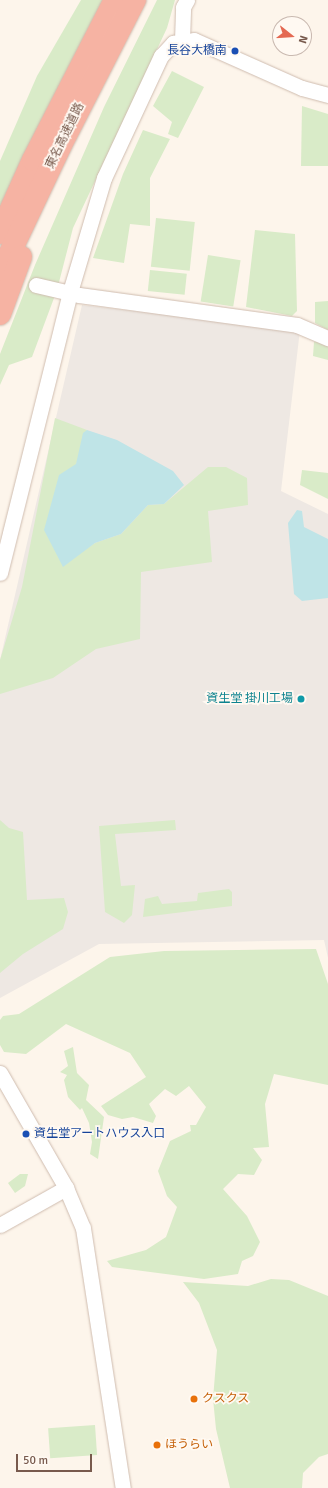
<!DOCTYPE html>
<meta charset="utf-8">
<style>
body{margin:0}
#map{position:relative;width:328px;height:1488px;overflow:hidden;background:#fdf5eb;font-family:Signika,"Noto Sans JP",sans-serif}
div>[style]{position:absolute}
.industrial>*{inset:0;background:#eee8e3}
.green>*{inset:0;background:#d9ebc8;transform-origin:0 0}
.water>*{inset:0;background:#bfe4e7}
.roads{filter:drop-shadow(0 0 1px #cfbcaf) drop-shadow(0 0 1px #cfbcaf)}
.tertiary>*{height:15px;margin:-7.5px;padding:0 7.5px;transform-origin:7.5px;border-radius:7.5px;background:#fff}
.motorway>*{height:22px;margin:-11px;padding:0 11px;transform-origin:11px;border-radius:11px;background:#f6b3a3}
.dots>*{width:11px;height:11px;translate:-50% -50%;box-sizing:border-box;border:2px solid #fff9f2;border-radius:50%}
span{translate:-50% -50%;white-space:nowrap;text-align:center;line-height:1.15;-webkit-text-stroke:3.5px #fff9f2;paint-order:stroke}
.transit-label{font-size:12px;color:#164399}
.right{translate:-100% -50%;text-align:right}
.left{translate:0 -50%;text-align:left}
.street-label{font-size:12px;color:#785a4d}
.culture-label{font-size:12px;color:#0d838f}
.food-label{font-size:12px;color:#c56008}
.north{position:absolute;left:272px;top:16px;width:40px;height:40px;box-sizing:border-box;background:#fff9f2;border:1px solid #c9b9b0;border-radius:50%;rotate:107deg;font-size:11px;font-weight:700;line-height:16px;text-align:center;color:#785a4d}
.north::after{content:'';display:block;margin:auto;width:14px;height:18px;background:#e46952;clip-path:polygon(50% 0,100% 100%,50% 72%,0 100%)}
.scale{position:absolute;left:16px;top:1454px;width:76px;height:18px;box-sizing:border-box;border:2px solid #785a4d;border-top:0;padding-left:5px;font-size:12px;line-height:14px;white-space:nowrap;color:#785a4d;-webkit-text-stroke:3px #fff9f2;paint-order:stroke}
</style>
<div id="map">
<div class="industrial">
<div style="clip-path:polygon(82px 305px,300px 330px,281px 491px,328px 514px,328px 958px,324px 940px,99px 944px,0 998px,0 660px)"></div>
</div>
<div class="green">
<div style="clip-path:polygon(81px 0,105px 0,0 212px,0 161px,37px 76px)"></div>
<div style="clip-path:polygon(157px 0,175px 0,167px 28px,73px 228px,57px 290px,32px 357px,9px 365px,0 385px,0 354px,35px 265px,104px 107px)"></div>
<div style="clip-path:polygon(172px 71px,204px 87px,178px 138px,168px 134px,172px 122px,153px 106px)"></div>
<div style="clip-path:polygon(302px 106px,328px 114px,328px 166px,301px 166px)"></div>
<div style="clip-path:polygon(143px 130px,170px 139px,150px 178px,150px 226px,130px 224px,124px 263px,93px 258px,123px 174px)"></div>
<div style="left:156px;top:218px;width:39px;height:49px;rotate:6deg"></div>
<div style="clip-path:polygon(255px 230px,295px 234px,297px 311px,292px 316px,246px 307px)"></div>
<div style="left:208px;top:255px;width:33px;height:47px;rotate:9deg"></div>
<div style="left:150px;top:270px;width:37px;height:21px;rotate:6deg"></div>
<div style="clip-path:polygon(328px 301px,328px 330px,315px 323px,315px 302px)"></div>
<div style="clip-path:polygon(317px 341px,328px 346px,328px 360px,313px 356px,314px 342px)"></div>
<div style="clip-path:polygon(55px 418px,87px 430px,76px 465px,59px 476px,83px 551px,95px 543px,121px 534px,148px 505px,164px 504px,208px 467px,226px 467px,247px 478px,248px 505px,208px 511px,212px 562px,141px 572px,140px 639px,96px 649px,53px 678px,0 694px,0 660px,22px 587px)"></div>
<div style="clip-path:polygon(302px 470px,328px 473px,328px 499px,300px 485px)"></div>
<div style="clip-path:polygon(0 820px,9px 828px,23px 832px,27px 900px,64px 898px,68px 912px,63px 929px,23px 954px,0 973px)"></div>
<div style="clip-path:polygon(175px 820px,176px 830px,115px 834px,121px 886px,135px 885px,132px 915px,124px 923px,105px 912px,99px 826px)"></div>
<div style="clip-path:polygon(229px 889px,232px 892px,232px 906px,143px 917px,145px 899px,158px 896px,162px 904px,197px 901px,198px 893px)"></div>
<div style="clip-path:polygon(316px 949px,328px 984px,328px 1085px,274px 1074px,265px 1104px,269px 1147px,253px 1148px,262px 1160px,254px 1175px,238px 1174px,223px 1189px,247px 1216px,260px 1242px,253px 1256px,242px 1261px,238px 1274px,204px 1279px,112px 1267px,107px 1261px,146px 1250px,166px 1237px,177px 1207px,167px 1196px,158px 1171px,170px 1141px,191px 1131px,190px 1125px,196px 1125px,206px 1107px,189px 1086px,176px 1096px,165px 1089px,149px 1104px,156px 1116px,153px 1123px,133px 1117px,122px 1119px,108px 1115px,101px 1106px,146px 1077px,130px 1053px,66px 1024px,26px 1054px,4px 1052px,0 1045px,0 1020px,3px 1016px,19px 1014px,110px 957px,164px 951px)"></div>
<div style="clip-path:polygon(73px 1047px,77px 1073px,89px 1085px,86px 1100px,104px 1117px,98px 1159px,90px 1154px,92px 1142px,89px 1123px,82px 1108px,80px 1110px,68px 1097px,64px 1080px,67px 1075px,60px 1072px,68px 1066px,64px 1051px)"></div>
<div style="clip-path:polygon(20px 1174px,28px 1174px,25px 1186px,15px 1193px,8px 1183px)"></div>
<div style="clip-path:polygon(271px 1279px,289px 1280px,328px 1296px,328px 1454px,319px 1457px,303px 1473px,302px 1488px,230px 1488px,216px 1429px,213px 1399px,217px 1350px,199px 1303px,183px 1282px,248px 1286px)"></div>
<div style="left:95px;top:1425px;width:30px;height:47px;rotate:86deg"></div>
</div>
<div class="water">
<div style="clip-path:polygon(87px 430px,117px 440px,173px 471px,184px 485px,164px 504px,148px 505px,121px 534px,95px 543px,63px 567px,44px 530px,59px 475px,76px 464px,83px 433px)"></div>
<div style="clip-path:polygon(297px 510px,302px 511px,304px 527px,328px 539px,328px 598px,302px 601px,294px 594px,288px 523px)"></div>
</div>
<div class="roads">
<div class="tertiary">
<div style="left:182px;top:40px;width:33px;rotate:-88deg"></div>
<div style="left:183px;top:7px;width:8px;rotate:-60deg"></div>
<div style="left:36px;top:285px;width:44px;rotate:13.1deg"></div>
<div style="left:79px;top:295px;width:220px;rotate:7.8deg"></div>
<div style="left:297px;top:325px;width:34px;rotate:23deg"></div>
<div style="left:0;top:573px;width:290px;rotate:-76deg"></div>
<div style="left:70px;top:292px;width:119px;rotate:-73.4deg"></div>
<div style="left:104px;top:178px;width:135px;rotate:-65deg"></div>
<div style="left:161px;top:56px;width:18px;rotate:-47deg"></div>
<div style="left:173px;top:43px;width:21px;rotate:-8deg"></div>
<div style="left:194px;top:40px;width:118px;rotate:24deg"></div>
<div style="left:302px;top:88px;width:27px;rotate:15deg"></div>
<div style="left:0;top:1073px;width:133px;rotate:60.1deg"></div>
<div style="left:66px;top:1188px;width:43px;rotate:67deg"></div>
<div style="left:83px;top:1228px;width:263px;rotate:81.3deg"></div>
<div style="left:0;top:1225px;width:76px;rotate:-29.3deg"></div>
</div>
<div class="motorway">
<div style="left:0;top:233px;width:80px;rotate:-65.7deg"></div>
<div style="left:33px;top:160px;width:180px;rotate:-62.9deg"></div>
<div style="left:0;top:274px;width:143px;rotate:-64.7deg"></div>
<div style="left:61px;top:145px;width:163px;rotate:-63deg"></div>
<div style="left:0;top:314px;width:61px;rotate:-69.8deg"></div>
</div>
</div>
<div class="dots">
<div style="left:235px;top:51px;background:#1a4fb4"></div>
<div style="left:301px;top:699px;background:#0f9aa8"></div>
<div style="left:26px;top:1134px;background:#1a4fb4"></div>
<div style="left:194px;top:1399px;background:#e8710a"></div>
<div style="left:157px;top:1445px;background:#e8710a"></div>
</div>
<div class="transit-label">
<span class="right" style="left:227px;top:51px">長谷大橋南</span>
<span class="left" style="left:34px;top:1134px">資生堂アートハウス入口</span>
</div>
<div class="street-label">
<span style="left:65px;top:136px;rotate:-64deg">東名高速道路</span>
</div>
<div class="culture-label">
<span class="right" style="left:293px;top:699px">資生堂 掛川工場</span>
</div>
<div class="food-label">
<span class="left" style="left:202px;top:1399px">クスクス</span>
<span class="left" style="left:165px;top:1445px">ほうらい</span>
</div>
<div class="north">N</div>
<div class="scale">50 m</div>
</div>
